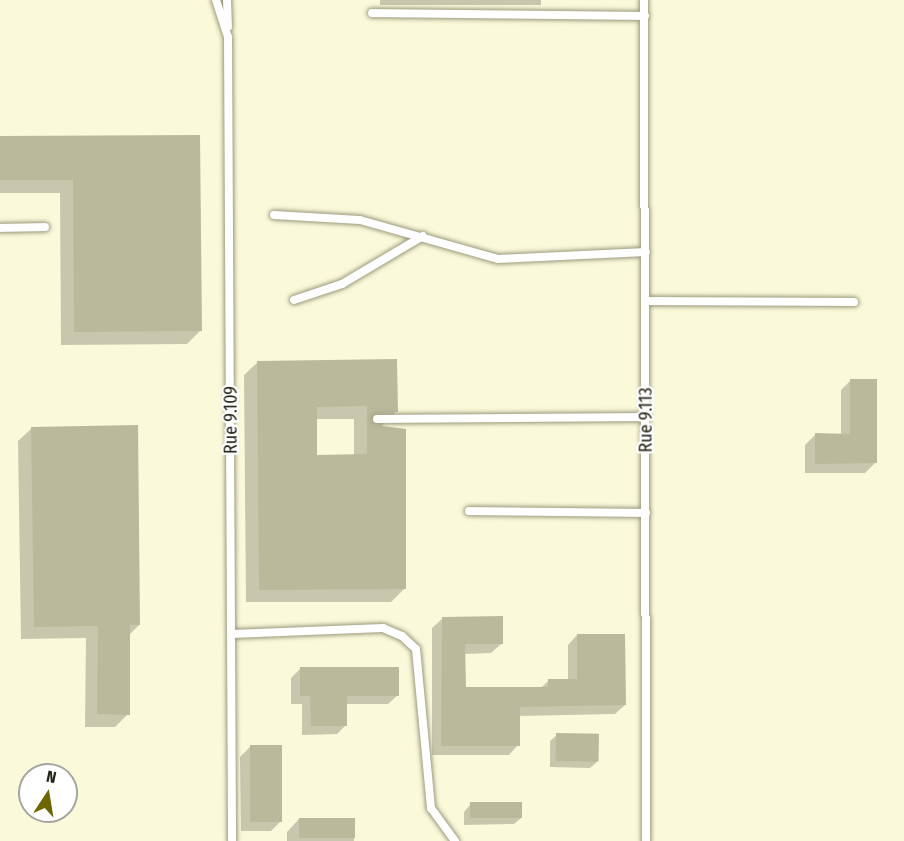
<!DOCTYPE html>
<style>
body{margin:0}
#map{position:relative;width:904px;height:841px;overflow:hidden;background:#faf9da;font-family:"Fira Sans Condensed",sans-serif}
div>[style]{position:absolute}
.shadow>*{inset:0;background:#0003;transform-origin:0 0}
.building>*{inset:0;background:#bab99c;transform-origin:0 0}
.roads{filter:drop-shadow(0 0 2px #9b9a7d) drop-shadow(0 0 2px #9b9a7d)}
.lane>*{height:8px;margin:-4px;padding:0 4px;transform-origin:4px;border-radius:4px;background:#fff}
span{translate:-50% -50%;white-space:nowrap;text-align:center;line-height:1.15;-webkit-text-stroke:4.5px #fff;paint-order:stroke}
.street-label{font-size:18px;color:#202015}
.north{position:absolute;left:18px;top:763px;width:60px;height:60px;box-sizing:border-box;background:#fff;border:2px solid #a6a6a1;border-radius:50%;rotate:12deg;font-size:16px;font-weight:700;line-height:24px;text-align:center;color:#202015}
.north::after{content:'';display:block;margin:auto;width:21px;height:27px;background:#6e6700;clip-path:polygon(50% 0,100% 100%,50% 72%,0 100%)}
</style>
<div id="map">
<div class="shadow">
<div style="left:380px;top:0;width:161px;height:5px"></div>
<div style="clip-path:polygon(199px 136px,200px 331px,187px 344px,61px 345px,60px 193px,0 193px,0 137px)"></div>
<div style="clip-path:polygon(evenodd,258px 362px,396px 412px,381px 427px,405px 588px,391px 602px,246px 602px,244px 375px,258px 362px,315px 419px,354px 419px,354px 456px,315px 456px,315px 419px)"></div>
<div style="clip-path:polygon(851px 380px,875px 463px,865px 473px,805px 473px,805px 445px,815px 435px,841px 435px,841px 390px)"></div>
<div style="clip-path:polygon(32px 428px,139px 625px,129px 635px,128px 714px,115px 727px,85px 727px,86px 638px,21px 639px,18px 441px)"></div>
<div style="clip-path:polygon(442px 619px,501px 644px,491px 653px,464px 654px,465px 689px,541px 688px,549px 680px,568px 680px,568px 645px,577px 635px,625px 705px,615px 714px,518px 716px,518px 745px,509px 755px,432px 755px,432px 628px)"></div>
<div style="clip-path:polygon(300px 669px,398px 695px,388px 704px,345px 704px,346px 725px,337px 734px,302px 735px,302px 704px,291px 704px,291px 678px)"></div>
<div style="clip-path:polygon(557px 735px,597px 762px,590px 768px,550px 767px,550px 741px)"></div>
<div style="clip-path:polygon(250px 747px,281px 821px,271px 831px,241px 831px,240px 757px)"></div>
<div style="clip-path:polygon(470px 805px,521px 818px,514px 824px,464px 825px,464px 812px)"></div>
<div style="clip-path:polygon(299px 819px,354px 820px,354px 841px,287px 841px,287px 832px)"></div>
</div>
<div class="building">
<div style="clip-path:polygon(200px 135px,202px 331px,74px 332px,73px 180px,0 180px,0 136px)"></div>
<div style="clip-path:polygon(evenodd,397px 359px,398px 412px,376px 413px,371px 420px,374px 425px,406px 429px,406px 589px,259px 590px,257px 361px,397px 359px,367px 406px,367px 454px,317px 455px,317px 407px,367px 406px)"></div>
<div style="clip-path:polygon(850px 379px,877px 379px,877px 463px,815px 464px,815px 433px,850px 434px)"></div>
<div style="clip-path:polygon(138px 425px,140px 625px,130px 625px,130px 715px,97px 714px,98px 626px,34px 627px,31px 427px)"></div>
<div style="clip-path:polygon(503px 616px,503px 644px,465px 644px,466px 687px,548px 687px,548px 679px,577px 679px,577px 634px,625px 634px,626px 705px,520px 707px,520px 746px,441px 746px,442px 617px)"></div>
<div style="clip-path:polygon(300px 667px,399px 667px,399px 696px,347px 696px,347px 726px,311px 726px,310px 696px,300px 696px)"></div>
<div style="left:556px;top:733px;width:43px;height:28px;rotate:1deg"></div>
<div style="left:250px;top:745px;width:32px;height:77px"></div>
<div style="left:522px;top:802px;width:16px;height:52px;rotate:90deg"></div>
<div style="left:299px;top:818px;width:56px;height:20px"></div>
</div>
<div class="roads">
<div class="lane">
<div style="left:216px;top:0;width:39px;rotate:72deg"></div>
<div style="left:228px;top:37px;width:804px;rotate:89.71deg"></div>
<div style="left:227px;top:0;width:27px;rotate:88deg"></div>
<div style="left:644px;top:0;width:841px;rotate:89.86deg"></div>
<div style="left:372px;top:13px;width:273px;rotate:0.6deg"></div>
<div style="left:274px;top:215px;width:86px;rotate:3.3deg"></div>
<div style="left:360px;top:220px;width:143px;rotate:15.8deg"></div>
<div style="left:498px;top:259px;width:148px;rotate:-2.7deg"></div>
<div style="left:0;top:228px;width:45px;rotate:-1.3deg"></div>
<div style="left:294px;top:300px;width:51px;rotate:-18.4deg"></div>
<div style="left:342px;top:284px;width:94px;rotate:-30.7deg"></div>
<div style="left:647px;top:301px;width:207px;rotate:0.3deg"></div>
<div style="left:377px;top:419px;width:269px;rotate:-0.4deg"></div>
<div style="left:469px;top:511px;width:177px;rotate:0.6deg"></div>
<div style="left:232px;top:634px;width:151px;rotate:-2.3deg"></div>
<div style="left:383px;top:628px;width:21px;rotate:23deg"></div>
<div style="left:402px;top:636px;width:19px;rotate:43deg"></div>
<div style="left:416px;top:649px;width:160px;rotate:84.6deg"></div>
<div style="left:431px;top:808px;width:41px;rotate:54deg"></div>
</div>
</div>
<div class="street-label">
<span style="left:231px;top:420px;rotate:-90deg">Rue 9.109</span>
<span style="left:646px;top:420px;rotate:-90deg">Rue 9.113</span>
</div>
<div class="north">N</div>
</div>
